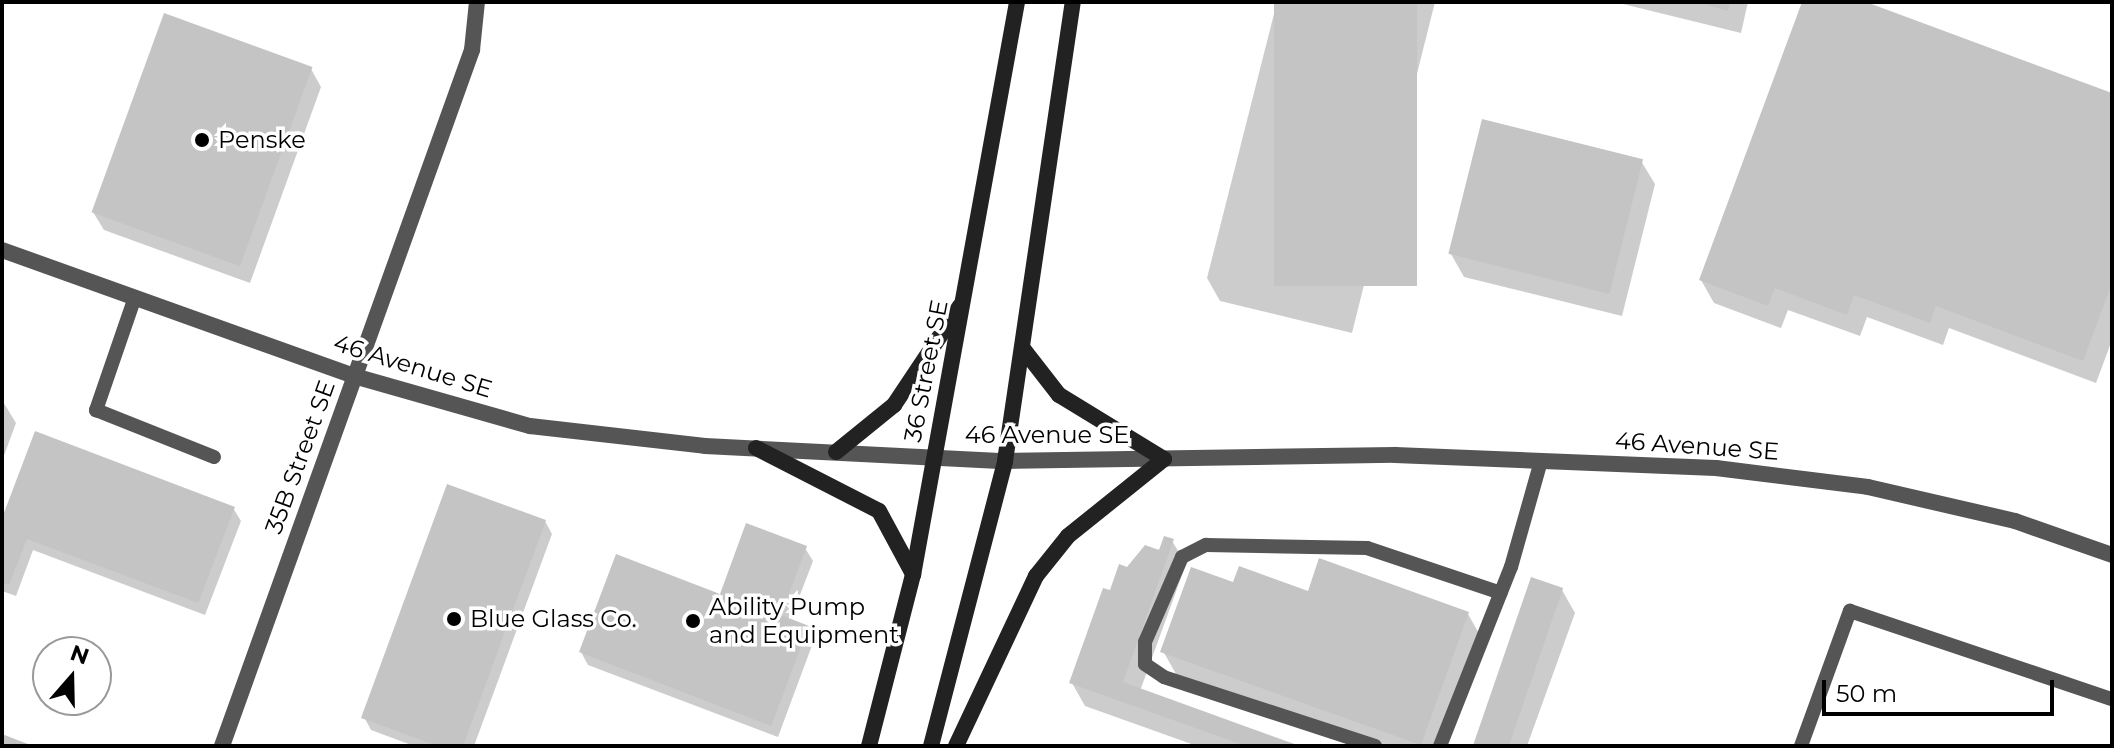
<!DOCTYPE html>
<style>
body{margin:0}
#map{position:relative;width:2114px;height:748px;overflow:hidden;background:#fff;font-family:Montserrat,sans-serif}
div>[style]{position:absolute}
.shadow>*{inset:0;background:#0003}
.building>*{inset:0;background:#c4c4c4;transform-origin:0 0}
.lane>*{height:14px;margin:-7px;padding:0 7px;transform-origin:7px;border-radius:7px;background:#555}
.street>*{height:16px;margin:-8px;padding:0 8px;transform-origin:8px;border-radius:8px;background:#555}
.secondary>*{height:16px;margin:-8px;padding:0 8px;transform-origin:8px;border-radius:8px;background:#222}
.dots>*{width:22px;height:22px;translate:-50% -50%;box-sizing:border-box;border:4px solid #fff;border-radius:50%}
span{translate:-50% -50%;white-space:nowrap;text-align:center;line-height:1.15;-webkit-text-stroke:7px #fff;paint-order:stroke}
.poi-label{font-size:24px;color:#000}
.left{translate:0 -50%;text-align:left}
.street-label{font-size:24px;color:#000}
.frame{position:absolute;inset:0;border:4px solid #000;pointer-events:none}
.north{position:absolute;left:32px;top:636px;width:80px;height:80px;box-sizing:border-box;background:#fff;border:2px solid #999;border-radius:50%;rotate:20deg;font-size:22px;font-weight:700;line-height:32px;text-align:center;color:#000}
.north::after{content:'';display:block;margin:auto;width:28px;height:36px;background:#000;clip-path:polygon(50% 0,100% 100%,50% 72%,0 100%)}
.scale{position:absolute;left:1822px;top:680px;width:232px;height:36px;box-sizing:border-box;border:4px solid #000;border-top:0;padding-left:10px;font-size:24px;line-height:28px;white-space:nowrap;color:#000;-webkit-text-stroke:6px #fff;paint-order:stroke}
</style>
<div id="map">
<div class="shadow">
<div style="clip-path:polygon(1277px 2px,1435px 2px,1352px 333px,1220px 301px,1207px 278px)"></div>
<div style="clip-path:polygon(1615px 2px,1748px 2px,1741px 33px)"></div>
<div style="clip-path:polygon(1804px 2px,1860px 2px,2112px 95px,2112px 340px,2096px 383px,1949px 328px,1943px 345px,1867px 317px,1860px 336px,1788px 310px,1781px 328px,1714px 303px,1701px 280px)"></div>
<div style="clip-path:polygon(311px 69px,321px 87px,250px 283px,104px 230px,93px 212px)"></div>
<div style="clip-path:polygon(1641px 161px,1655px 184px,1622px 316px,1464px 277px,1451px 254px)"></div>
<div style="clip-path:polygon(2px 400px,16px 423px,2px 461px)"></div>
<div style="clip-path:polygon(233px 508px,241px 521px,205px 615px,33px 550px,16px 596px,2px 591px,2px 524px)"></div>
<div style="clip-path:polygon(545px 521px,552px 534px,474px 746px,414px 746px,371px 730px,364px 717px)"></div>
<div style="clip-path:polygon(1172px 541px,1186px 564px,1140px 691px,1296px 746px,1197px 746px,1085px 706px,1072px 683px,1128px 569px)"></div>
<div style="clip-path:polygon(805px 548px,813px 561px,790px 621px,814px 640px,778px 737px,588px 665px,581px 652px,721px 596px)"></div>
<div style="clip-path:polygon(1234px 584px,1468px 614px,1481px 637px,1442px 746px,1375px 746px,1176px 674px,1163px 651px)"></div>
<div style="clip-path:polygon(1562px 590px,1575px 613px,1527px 746px,1473px 746px)"></div>
</div>
<div class="building">
<div style="left:1274px;top:2px;width:143px;height:284px"></div>
<div style="clip-path:polygon(1697px 2px,1730px 2px,1728px 11px)"></div>
<div style="clip-path:polygon(1802px 2px,1866px 2px,2112px 93px,2112px 283px,2083px 361px,1936px 306px,1930px 323px,1854px 295px,1847px 315px,1775px 288px,1768px 306px,1699px 280px)"></div>
<div style="left:164px;top:13px;width:158px;height:212px;rotate:20deg"></div>
<div style="left:1482px;top:119px;width:166px;height:139px;rotate:14deg"></div>
<div style="clip-path:polygon(35px 431px,235px 507px,198px 603px,27px 539px,9px 585px,2px 582px,2px 518px)"></div>
<div style="clip-path:polygon(447px 484px,546px 520px,463px 746px,438px 746px,361px 718px)"></div>
<div style="clip-path:polygon(746px 523px,807px 546px,781px 615px,809px 626px,771px 726px,579px 652px,616px 554px,720px 594px)"></div>
<div style="clip-path:polygon(1164px 536px,1174px 539px,1123px 682px,1300px 746px,1246px 746px,1069px 683px,1103px 588px,1110px 590px,1119px 564px,1127px 567px,1145px 545px,1159px 550px)"></div>
<div style="clip-path:polygon(1319px 558px,1469px 612px,1421px 745px,1160px 652px,1191px 567px,1233px 582px,1239px 566px,1308px 591px)"></div>
<div style="left:1531px;top:577px;width:34px;height:180px;rotate:19deg"></div>
<div style="clip-path:polygon(2px 734px,33px 746px,2px 746px)"></div>
</div>
<div class="lane">
<div style="left:135px;top:297px;width:120px;rotate:109deg"></div>
<div style="left:96px;top:410px;width:127px;rotate:21.7deg"></div>
<div style="left:1375px;top:746px;width:222px;rotate:-161.9deg"></div>
<div style="left:1164px;top:677px;width:23px;rotate:-146deg"></div>
<div style="left:1145px;top:664px;width:22px;rotate:-90deg"></div>
<div style="left:1145px;top:642px;width:93px;rotate:-66.5deg"></div>
<div style="left:1182px;top:557px;width:27px;rotate:-27deg"></div>
<div style="left:1206px;top:545px;width:161px;rotate:1.1deg"></div>
<div style="left:1367px;top:548px;width:141px;rotate:18.6deg"></div>
<div style="left:1440px;top:746px;width:193px;rotate:-68.4deg"></div>
<div style="left:1511px;top:567px;width:110px;rotate:-74.2deg"></div>
<div style="left:1801px;top:746px;width:144px;rotate:-70.1deg"></div>
<div style="left:1850px;top:611px;width:276px;rotate:18.6deg"></div>
</div>
<div class="street">
<div style="left:2px;top:250px;width:374px;rotate:19.7deg"></div>
<div style="left:354px;top:376px;width:183px;rotate:15.9deg"></div>
<div style="left:530px;top:426px;width:176px;rotate:6.5deg"></div>
<div style="left:705px;top:446px;width:300px;rotate:2.9deg"></div>
<div style="left:1005px;top:461px;width:390px;rotate:-0.9deg"></div>
<div style="left:1395px;top:455px;width:321px;rotate:2.3deg"></div>
<div style="left:1716px;top:468px;width:153px;rotate:7.1deg"></div>
<div style="left:1868px;top:487px;width:151px;rotate:13deg"></div>
<div style="left:2015px;top:521px;width:103px;rotate:19.3deg"></div>
<div style="left:222px;top:746px;width:740px;rotate:-70.24deg"></div>
<div style="left:472px;top:50px;width:48px;rotate:-84.1deg"></div>
</div>
<div class="secondary">
<div style="left:756px;top:448px;width:138px;rotate:27.1deg"></div>
<div style="left:879px;top:511px;width:72px;rotate:61.6deg"></div>
<div style="left:836px;top:452px;width:75px;rotate:-39deg"></div>
<div style="left:894px;top:405px;width:119px;rotate:-56.3deg"></div>
<div style="left:869px;top:746px;width:177px;rotate:-75.6deg"></div>
<div style="left:913px;top:575px;width:582px;rotate:-79.71deg"></div>
<div style="left:931px;top:746px;width:294px;rotate:-75.4deg"></div>
<div style="left:1005px;top:461px;width:464px;rotate:-81.6deg"></div>
<div style="left:956px;top:746px;width:188px;rotate:-64.8deg"></div>
<div style="left:1036px;top:576px;width:51px;rotate:-51.3deg"></div>
<div style="left:1068px;top:536px;width:123px;rotate:-38.7deg"></div>
<div style="left:1164px;top:459px;width:123px;rotate:-148.6deg"></div>
<div style="left:1059px;top:395px;width:57px;rotate:-127.9deg"></div>
</div>
<div class="dots">
<div style="left:202px;top:140px;background:#000"></div>
<div style="left:454px;top:619px;background:#000"></div>
<div style="left:693px;top:621px;background:#000"></div>
</div>
<div class="poi-label">
<span class="left" style="left:218px;top:140px">Penske</span>
<span class="left" style="left:709px;top:621px">Ability Pump<br>and Equipment</span>
<span class="left" style="left:470px;top:619px">Blue Glass Co.</span>
</div>
<div class="street-label">
<span style="left:413px;top:366px;rotate:17deg">46 Avenue SE</span>
<span style="left:926px;top:371px;rotate:-79deg">36 Street SE</span>
<span style="left:1047px;top:435px">46 Avenue SE</span>
<span style="left:1697px;top:446px;rotate:4deg">46 Avenue SE</span>
<span style="left:300px;top:457px;rotate:-70deg">35B Street SE</span>
</div>
<div class="frame"></div>
<div class="north">N</div>
<div class="scale">50 m</div>
</div>
